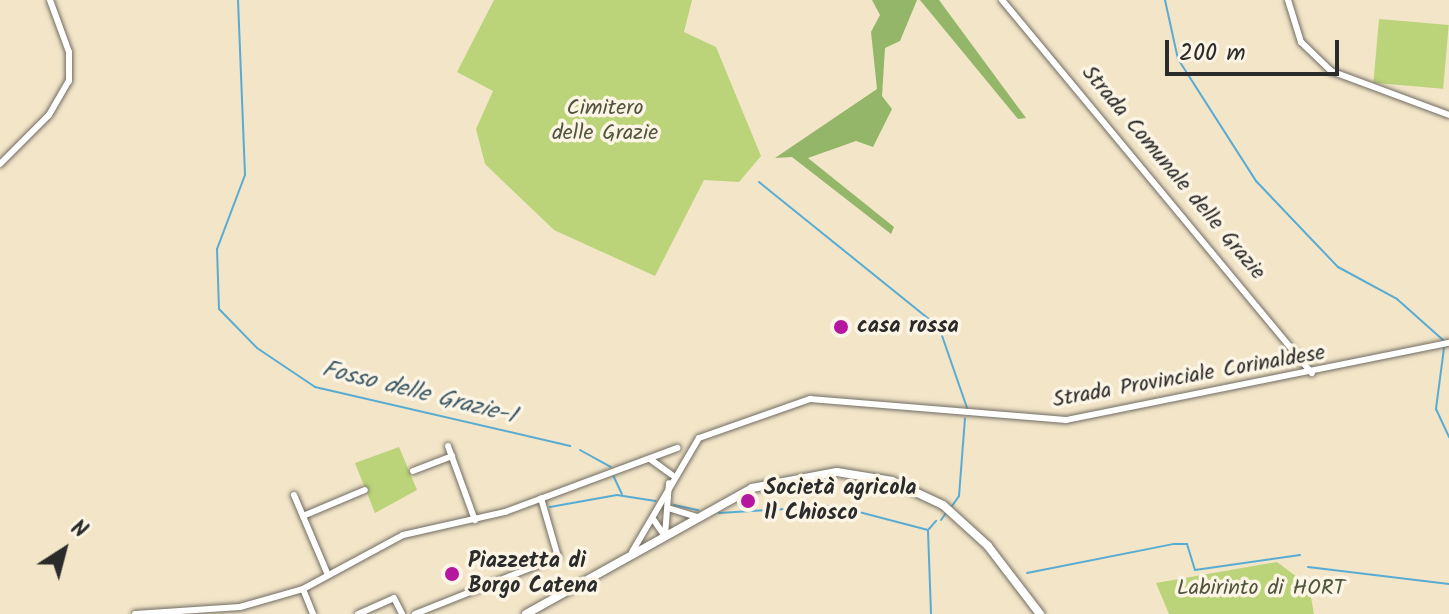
<!DOCTYPE html>
<meta charset="utf-8">
<style>
body{margin:0}
#map{position:relative;width:1449px;height:614px;overflow:hidden;background:#f2e5c8;font-family:Kalam,sans-serif}
div>[style]{position:absolute}
.green>*{inset:0;background:#bbd479;transform-origin:0 0}
.forest>*{inset:0;background:#94b669}
.stream>*{height:2px;margin:-1px;padding:0 1px;transform-origin:1px;border-radius:1px;background:#58acd4}
.roads{filter:drop-shadow(0 0 2px #716c62) drop-shadow(0 0 2px #716c62)}
.minor>*{height:6px;margin:-3px;padding:0 3px;transform-origin:3px;border-radius:3px;background:#fff}
.major>*{height:8px;margin:-4px;padding:0 4px;transform-origin:4px;border-radius:4px;background:#fff}
.dots>*{width:22px;height:22px;translate:-50% -50%;box-sizing:border-box;border:4px solid #fcf5e5;border-radius:50%}
span{translate:-50% -50%;white-space:nowrap;text-align:center;line-height:1.15;-webkit-text-stroke:7px #fcf5e5;paint-order:stroke}
.park-label{font-size:22px;color:#4f553e}
.street-label{font-size:22px;color:#2b2b2b}
.poi-label{font-size:22px;color:#2b2b2b;font-weight:700}
.left{translate:0 -50%;text-align:left}
.water-label{font-size:24px;color:#3b5866;font-style:italic}
.north{position:absolute;left:24px;top:510px;width:80px;height:80px;-webkit-text-stroke:6px #fcf5e5;paint-order:stroke;rotate:36deg;font-size:22px;font-weight:700;line-height:32px;text-align:center;color:#2b2b2b}
.north::after{content:'';display:block;margin:auto;width:28px;height:36px;background:#2b2b2b;clip-path:polygon(50% 0,100% 100%,50% 72%,0 100%)}
.scale{position:absolute;left:1165px;top:40px;width:174px;height:36px;box-sizing:border-box;border:4px solid #2b2b2b;border-top:0;padding-left:10px;font-size:24px;line-height:28px;white-space:nowrap;color:#2b2b2b;-webkit-text-stroke:6px #fcf5e5;paint-order:stroke}
</style>
<div id="map">
<div class="green">
<div style="clip-path:polygon(494px 0,692px 0,684px 32px,716px 47px,761px 156px,739px 182px,704px 180px,655px 276px,554px 230px,485px 164px,476px 129px,493px 91px,457px 72px)"></div>
<div style="left:1379px;top:19px;width:70px;height:64px;rotate:5deg"></div>
<div style="clip-path:polygon(399px 447px,417px 490px,375px 513px,355px 463px)"></div>
<div style="clip-path:polygon(1277px 562px,1309px 586px,1314px 614px,1169px 614px,1156px 583px)"></div>
</div>
<div class="forest">
<div style="clip-path:polygon(872px 0,917px 0,900px 41px,885px 48px,882px 96px,892px 109px,873px 147px,856px 141px,808px 158px,894px 227px,891px 234px,792px 157px,775px 158px,877px 89px,871px 32px,880px 15px)"></div>
<div style="clip-path:polygon(920px 0,939px 0,1026px 118px,1018px 119px)"></div>
</div>
<div class="stream">
<div style="left:238px;top:0;width:175px;rotate:87.7deg"></div>
<div style="left:245px;top:175px;width:79px;rotate:110.7deg"></div>
<div style="left:217px;top:249px;width:60px;rotate:88.1deg"></div>
<div style="left:219px;top:309px;width:54px;rotate:45.7deg"></div>
<div style="left:257px;top:348px;width:70px;rotate:33.9deg"></div>
<div style="left:315px;top:387px;width:262px;rotate:13deg"></div>
<div style="left:1165px;top:0;width:60px;rotate:77.6deg"></div>
<div style="left:1178px;top:59px;width:145px;rotate:57.4deg"></div>
<div style="left:1256px;top:181px;width:119px;rotate:46.4deg"></div>
<div style="left:1338px;top:267px;width:67px;rotate:28.5deg"></div>
<div style="left:1397px;top:299px;width:62px;rotate:41.7deg"></div>
<div style="left:759px;top:182px;width:231px;rotate:38.9deg"></div>
<div style="left:939px;top:327px;width:86px;rotate:70.9deg"></div>
<div style="left:1444px;top:348px;width:62px;rotate:97.5deg"></div>
<div style="left:1436px;top:409px;width:31px;rotate:65deg"></div>
<div style="left:580px;top:450px;width:35px;rotate:29deg"></div>
<div style="left:613px;top:475px;width:21px;rotate:65deg"></div>
<div style="left:674px;top:505px;width:25px;rotate:12deg"></div>
<div style="left:952px;top:506px;width:12px;rotate:-55deg"></div>
<div style="left:959px;top:496px;width:78px;rotate:-85.6deg"></div>
<div style="left:550px;top:507px;width:68px;rotate:-10.2deg"></div>
<div style="left:617px;top:495px;width:39px;rotate:9deg"></div>
<div style="left:719px;top:513px;width:117px;rotate:-3.4deg"></div>
<div style="left:836px;top:506px;width:95px;rotate:14.6deg"></div>
<div style="left:941px;top:520px;width:9px;rotate:-54deg"></div>
<div style="left:929px;top:529px;width:11px;rotate:-49deg"></div>
<div style="left:928px;top:531px;width:83px;rotate:87.9deg"></div>
<div style="left:1308px;top:567px;width:142px;rotate:6.9deg"></div>
<div style="left:1027px;top:573px;width:150px;rotate:-11.2deg"></div>
<div style="left:1174px;top:544px;width:13px"></div>
<div style="left:1187px;top:544px;width:27px;rotate:73deg"></div>
<div style="left:1195px;top:570px;width:106px;rotate:-8.1deg"></div>
</div>
<div class="roads">
<div class="minor">
<div style="left:1002px;top:0;width:485px;rotate:50.3deg"></div>
<div style="left:1288px;top:0;width:44px;rotate:72.8deg"></div>
<div style="left:1301px;top:42px;width:42px;rotate:44deg"></div>
<div style="left:1331px;top:71px;width:126px;rotate:20.4deg"></div>
<div style="left:0;top:164px;width:69px;rotate:-45deg"></div>
<div style="left:49px;top:115px;width:39px;rotate:-60deg"></div>
<div style="left:69px;top:81px;width:29px;rotate:-90deg"></div>
<div style="left:69px;top:52px;width:55px;rotate:-110.1deg"></div>
<div style="left:448px;top:446px;width:79px;rotate:70deg"></div>
<div style="left:650px;top:459px;width:27px;rotate:36deg"></div>
<div style="left:413px;top:471px;width:42px;rotate:-21deg"></div>
<div style="left:294px;top:495px;width:87px;rotate:67deg"></div>
<div style="left:668px;top:508px;width:30px;rotate:17deg"></div>
<div style="left:303px;top:516px;width:67px;rotate:-22.8deg"></div>
<div style="left:653px;top:519px;width:21px;rotate:55deg"></div>
<div style="left:665px;top:536px;width:53px;rotate:-85.7deg"></div>
<div style="left:632px;top:552px;width:132px;rotate:-59.6deg"></div>
<div style="left:699px;top:438px;width:118px;rotate:-19.4deg"></div>
<div style="left:810px;top:399px;width:257px;rotate:4.7deg"></div>
<div style="left:1066px;top:420px;width:391px;rotate:-11.4deg"></div>
<div style="left:303px;top:589px;width:27px;rotate:68deg"></div>
<div style="left:135px;top:614px;width:105px;rotate:-3.8deg"></div>
<div style="left:240px;top:607px;width:66px;rotate:-15.9deg"></div>
<div style="left:303px;top:589px;width:114px;rotate:-28.4deg"></div>
<div style="left:403px;top:535px;width:105px;rotate:-12.7deg"></div>
<div style="left:505px;top:512px;width:184px;rotate:-20.4deg"></div>
<div style="left:358px;top:614px;width:39px;rotate:-24deg"></div>
<div style="left:394px;top:598px;width:18px;rotate:63deg"></div>
<div style="left:415px;top:614px;width:154px;rotate:-21.7deg"></div>
<div style="left:558px;top:557px;width:61px;rotate:-106.1deg"></div>
</div>
<div class="major">
<div style="left:526px;top:614px;width:259px;rotate:-29.1deg"></div>
<div style="left:752px;top:488px;width:86px;rotate:-10.7deg"></div>
<div style="left:837px;top:472px;width:56px;rotate:9.3deg"></div>
<div style="left:892px;top:481px;width:56px;rotate:25.2deg"></div>
<div style="left:943px;top:505px;width:61px;rotate:42.3deg"></div>
<div style="left:988px;top:546px;width:86px;rotate:52.6deg"></div>
</div>
</div>
<div class="dots">
<div style="left:841px;top:327px;background:#b5179e"></div>
<div style="left:748px;top:501px;background:#b5179e"></div>
<div style="left:452px;top:574px;background:#b5179e"></div>
</div>
<div class="park-label">
<span style="left:605px;top:121px">Cimitero<br>delle Grazie</span>
<span style="left:1261px;top:589px">Labirinto di HORT</span>
</div>
<div class="street-label">
<span style="left:1173px;top:173px;rotate:50deg">Strada Comunale delle Grazie</span>
<span style="left:1189px;top:377px;rotate:-10deg">Strada Provinciale Corinaldese</span>
</div>
<div class="poi-label">
<span class="left" style="left:857px;top:327px">casa rossa</span>
<span class="left" style="left:764px;top:501px">Società agricola<br>Il Chiosco</span>
<span class="left" style="left:468px;top:574px">Piazzetta di<br>Borgo Catena</span>
</div>
<div class="water-label">
<span style="left:419px;top:393px;rotate:14deg">Fosso delle Grazie-1</span>
</div>
<div class="north">N</div>
<div class="scale">200 m</div>
</div>
